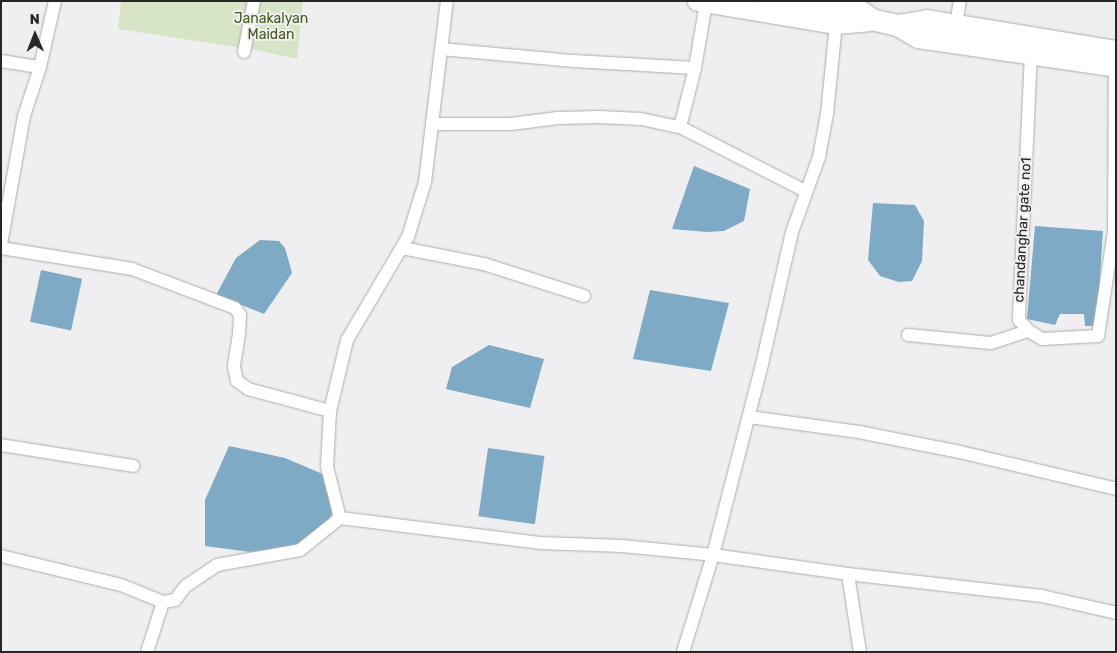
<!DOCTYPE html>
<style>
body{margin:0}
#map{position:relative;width:1117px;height:653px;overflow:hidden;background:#efeff1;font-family:Rubik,sans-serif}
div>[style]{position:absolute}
.green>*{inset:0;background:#d8e4c6}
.water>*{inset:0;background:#7eaac5;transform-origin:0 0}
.roads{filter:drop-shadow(0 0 1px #adadb0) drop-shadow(0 0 1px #adadb0)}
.street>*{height:12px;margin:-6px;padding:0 6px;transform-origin:6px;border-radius:6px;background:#fff}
.secondary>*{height:19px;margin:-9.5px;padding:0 9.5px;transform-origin:9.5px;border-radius:9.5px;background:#fff}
.primary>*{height:21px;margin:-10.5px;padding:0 10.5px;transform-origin:10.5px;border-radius:10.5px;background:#fff}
span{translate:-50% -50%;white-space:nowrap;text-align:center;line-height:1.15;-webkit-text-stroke:4px #efeff1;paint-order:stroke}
.park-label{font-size:14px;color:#465a1b}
.street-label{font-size:14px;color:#262627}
.frame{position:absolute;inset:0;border:2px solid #262627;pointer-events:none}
.north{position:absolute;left:10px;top:10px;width:50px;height:50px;-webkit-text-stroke:4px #efeff1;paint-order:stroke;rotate:359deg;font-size:14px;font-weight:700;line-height:20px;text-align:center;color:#262627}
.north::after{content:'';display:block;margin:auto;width:18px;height:22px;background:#262627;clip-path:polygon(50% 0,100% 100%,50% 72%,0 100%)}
</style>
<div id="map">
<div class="green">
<div style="clip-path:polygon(121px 1px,303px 1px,297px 59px,256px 50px,118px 29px)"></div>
</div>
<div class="water">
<div style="clip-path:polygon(694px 166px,750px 189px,744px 221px,724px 231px,707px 232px,672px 229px)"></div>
<div style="clip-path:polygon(873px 203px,915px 205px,924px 221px,922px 261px,912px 281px,899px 282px,880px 276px,868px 260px)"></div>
<div style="clip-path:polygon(1035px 226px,1103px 231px,1097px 326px,1085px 326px,1084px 314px,1060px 314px,1055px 325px,1027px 319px)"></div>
<div style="clip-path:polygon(260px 240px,279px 241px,285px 248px,292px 273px,264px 314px,216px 295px,236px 258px)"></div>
<div style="left:41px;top:270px;width:42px;height:53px;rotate:12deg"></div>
<div style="clip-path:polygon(650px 290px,729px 303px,711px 371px,633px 359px)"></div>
<div style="clip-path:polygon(489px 345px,544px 359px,530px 408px,446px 389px,452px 367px)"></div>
<div style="clip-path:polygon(229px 446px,285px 458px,325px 475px,336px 504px,323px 534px,294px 546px,250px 552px,205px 546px,205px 500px)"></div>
<div style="left:488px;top:448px;width:57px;height:69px;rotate:8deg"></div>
</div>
<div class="roads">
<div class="street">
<div style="left:956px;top:25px;width:24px;rotate:-81deg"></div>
<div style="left:441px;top:49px;width:134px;rotate:5.2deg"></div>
<div style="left:574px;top:61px;width:121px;rotate:3.3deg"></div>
<div style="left:244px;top:52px;width:52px;rotate:-78.9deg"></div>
<div style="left:1031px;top:53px;width:267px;rotate:92.6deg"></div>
<div style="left:1019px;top:320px;width:15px;rotate:48deg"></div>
<div style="left:1029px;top:331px;width:15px;rotate:32deg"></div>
<div style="left:1042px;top:339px;width:56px;rotate:-3.1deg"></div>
<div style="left:1098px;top:336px;width:106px;rotate:-81.3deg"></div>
<div style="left:1114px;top:231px;width:166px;rotate:-89.7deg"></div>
<div style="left:1px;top:61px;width:39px;rotate:9deg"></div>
<div style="left:432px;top:124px;width:79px"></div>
<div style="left:511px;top:124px;width:47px;rotate:-7.3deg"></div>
<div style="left:558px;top:118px;width:41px;rotate:-1.4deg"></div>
<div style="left:599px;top:117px;width:42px;rotate:2.7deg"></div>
<div style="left:641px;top:119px;width:40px;rotate:12deg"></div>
<div style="left:680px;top:127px;width:140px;rotate:27.1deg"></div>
<div style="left:680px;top:127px;width:61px;rotate:-75.7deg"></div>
<div style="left:695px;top:68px;width:66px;rotate:-80.4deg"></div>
<div style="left:1px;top:244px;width:130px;rotate:-79.8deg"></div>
<div style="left:24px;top:116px;width:52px;rotate:-71.9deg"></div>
<div style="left:40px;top:67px;width:68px;rotate:-77.2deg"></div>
<div style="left:1px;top:248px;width:133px;rotate:9.1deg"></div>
<div style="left:132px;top:269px;width:110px;rotate:20.7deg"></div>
<div style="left:235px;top:308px;width:9px;rotate:54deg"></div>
<div style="left:240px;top:315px;width:19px;rotate:93deg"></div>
<div style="left:239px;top:334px;width:32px;rotate:99deg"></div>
<div style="left:234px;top:366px;width:15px;rotate:79deg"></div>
<div style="left:237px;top:381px;width:14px;rotate:36deg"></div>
<div style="left:248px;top:389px;width:85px;rotate:15deg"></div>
<div style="left:330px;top:411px;width:56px;rotate:93.1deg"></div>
<div style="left:327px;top:467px;width:53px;rotate:75.7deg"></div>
<div style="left:402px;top:248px;width:84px;rotate:11deg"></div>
<div style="left:484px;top:264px;width:105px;rotate:17.7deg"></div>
<div style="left:908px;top:335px;width:83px;rotate:5.5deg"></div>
<div style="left:991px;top:343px;width:40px;rotate:-18deg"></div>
<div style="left:330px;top:411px;width:73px;rotate:-76.5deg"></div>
<div style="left:347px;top:340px;width:120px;rotate:-59.4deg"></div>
<div style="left:408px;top:237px;width:58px;rotate:-72.8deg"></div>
<div style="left:425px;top:182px;width:182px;rotate:-83.1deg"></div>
<div style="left:749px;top:417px;width:111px;rotate:7.8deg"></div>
<div style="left:859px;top:432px;width:103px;rotate:11.2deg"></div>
<div style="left:960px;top:452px;width:160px;rotate:13.3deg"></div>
<div style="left:1px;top:445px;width:134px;rotate:9deg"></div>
<div style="left:1px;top:556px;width:123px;rotate:13.6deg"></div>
<div style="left:121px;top:585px;width:45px;rotate:22deg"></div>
<div style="left:163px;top:602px;width:52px;rotate:107.7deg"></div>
<div style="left:848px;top:574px;width:79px;rotate:81.3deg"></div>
<div style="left:163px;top:602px;width:12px;rotate:-9deg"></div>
<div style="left:175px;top:600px;width:18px;rotate:-52deg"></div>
<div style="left:186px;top:586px;width:37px;rotate:-34deg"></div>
<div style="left:217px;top:565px;width:84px;rotate:-10.2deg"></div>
<div style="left:300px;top:550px;width:51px;rotate:-38.7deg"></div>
<div style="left:340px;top:518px;width:203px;rotate:7.1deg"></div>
<div style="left:541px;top:543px;width:81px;rotate:2.1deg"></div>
<div style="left:622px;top:546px;width:91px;rotate:5.6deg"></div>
<div style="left:713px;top:555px;width:136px;rotate:8deg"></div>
<div style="left:848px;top:574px;width:195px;rotate:6.5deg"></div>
<div style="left:1042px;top:596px;width:76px;rotate:12.9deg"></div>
<div style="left:683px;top:652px;width:102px;rotate:-72.8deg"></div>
<div style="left:713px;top:555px;width:197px;rotate:-75.6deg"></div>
<div style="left:762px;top:364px;width:135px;rotate:-77.2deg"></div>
<div style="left:792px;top:232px;width:80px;rotate:-70.2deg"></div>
<div style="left:819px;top:157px;width:44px;rotate:-79.5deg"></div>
<div style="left:827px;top:114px;width:90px;rotate:-84.3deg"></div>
</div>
<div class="secondary">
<div style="left:697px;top:1px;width:141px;rotate:9.4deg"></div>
<div style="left:836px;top:24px;width:32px;rotate:-5deg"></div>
<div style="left:847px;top:1px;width:29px;rotate:34deg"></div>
</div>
<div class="primary">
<div style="left:770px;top:1px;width:65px;rotate:8.9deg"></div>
<div style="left:834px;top:11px;width:65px;rotate:12.5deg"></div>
<div style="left:897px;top:25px;width:24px;rotate:30deg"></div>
<div style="left:918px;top:37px;width:200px;rotate:8.3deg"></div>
<div style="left:897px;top:25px;width:30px;rotate:-9deg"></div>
<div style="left:927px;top:20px;width:192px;rotate:9.3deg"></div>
</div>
</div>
<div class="park-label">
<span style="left:271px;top:27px">Janakalyan<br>Maidan</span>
</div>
<div class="street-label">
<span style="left:1023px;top:230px;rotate:-87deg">chandanghar gate no1</span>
</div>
<div class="frame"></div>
<div class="north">N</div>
</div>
